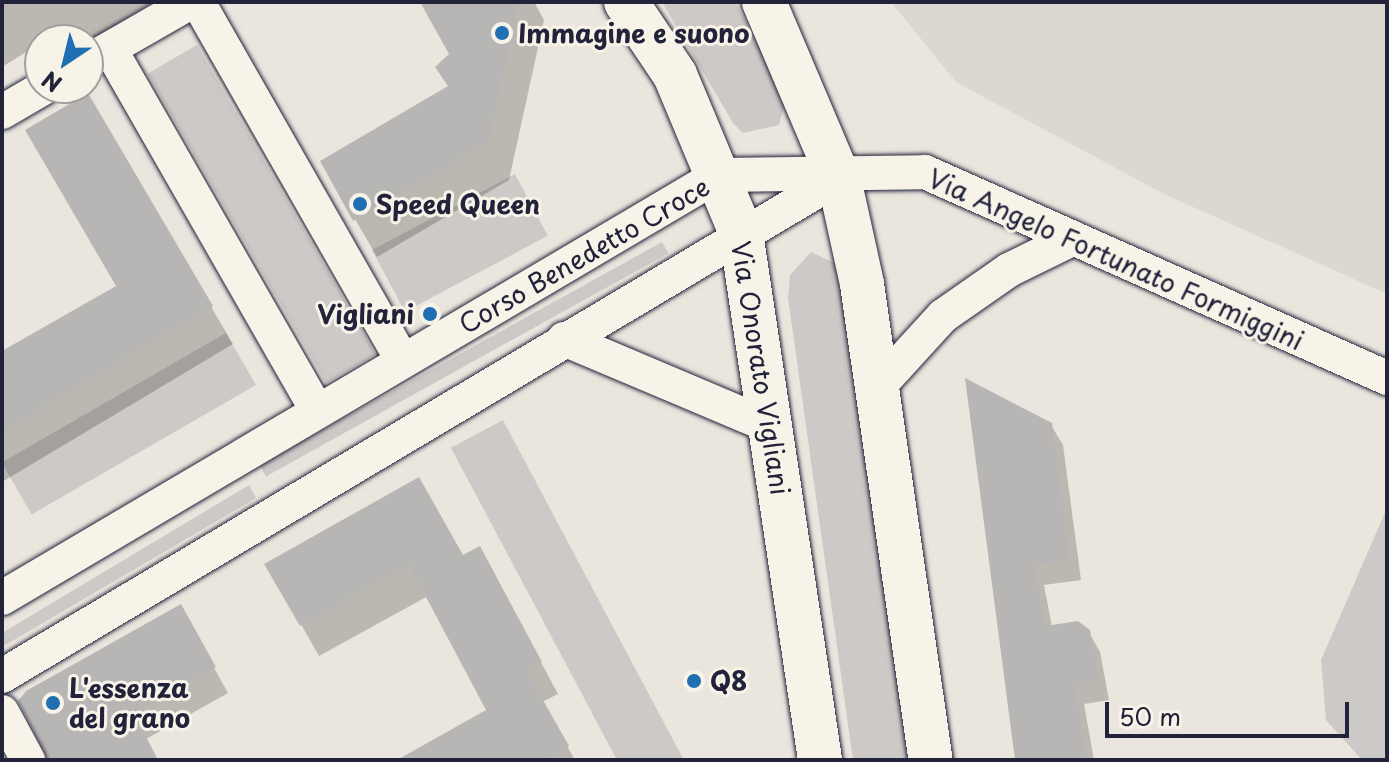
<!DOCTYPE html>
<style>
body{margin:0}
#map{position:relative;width:1389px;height:762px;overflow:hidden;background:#eae6de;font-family:"Playpen Sans",sans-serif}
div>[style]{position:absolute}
.built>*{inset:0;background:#dbd8d2}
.green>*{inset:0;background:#cdc9c6;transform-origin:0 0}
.shadow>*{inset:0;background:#0003}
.building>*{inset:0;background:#b8b6b5}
.roads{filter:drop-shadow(0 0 2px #22223b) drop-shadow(0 0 2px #22223b)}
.street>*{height:34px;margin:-17px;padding:0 17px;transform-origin:17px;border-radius:17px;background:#f7f3e8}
.secondary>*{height:44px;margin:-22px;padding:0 22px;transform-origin:22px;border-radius:22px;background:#f7f3e8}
.dots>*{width:22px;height:22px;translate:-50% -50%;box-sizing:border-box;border:4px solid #f7f3e8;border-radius:50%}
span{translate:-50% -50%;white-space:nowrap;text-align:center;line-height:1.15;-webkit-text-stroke:6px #f7f3e8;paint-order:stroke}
.poi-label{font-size:26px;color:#22223b;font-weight:700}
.left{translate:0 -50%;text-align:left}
.right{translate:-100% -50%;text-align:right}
.street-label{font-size:26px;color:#22223b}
.frame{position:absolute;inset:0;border:4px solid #22223b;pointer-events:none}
.north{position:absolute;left:24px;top:24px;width:80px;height:80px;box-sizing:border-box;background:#f7f3e8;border:2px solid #a29fa3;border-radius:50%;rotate:215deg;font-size:22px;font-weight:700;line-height:32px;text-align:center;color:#22223b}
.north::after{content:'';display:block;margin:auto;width:28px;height:36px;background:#1f6fb2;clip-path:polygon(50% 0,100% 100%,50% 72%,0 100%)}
.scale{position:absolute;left:1105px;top:702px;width:244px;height:36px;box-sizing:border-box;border:4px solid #22223b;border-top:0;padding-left:10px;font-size:24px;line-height:28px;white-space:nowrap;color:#22223b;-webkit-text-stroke:6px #f7f3e8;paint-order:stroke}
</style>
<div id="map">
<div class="built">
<div style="clip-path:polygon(891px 2px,1387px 2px,1387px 294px,1162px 193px,956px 82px)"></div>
</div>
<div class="green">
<div style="clip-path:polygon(662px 2px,735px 2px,787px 96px,779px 125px,743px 133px,733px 123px)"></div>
<div style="left:197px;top:45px;width:357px;height:57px;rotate:60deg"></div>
<div style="left:515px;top:174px;width:70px;height:162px;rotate:62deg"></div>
<div style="left:662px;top:242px;width:13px;height:460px;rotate:61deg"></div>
<div style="clip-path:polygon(811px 252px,847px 269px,918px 760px,853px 760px,788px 298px,790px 275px)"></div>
<div style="left:226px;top:333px;width:60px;height:259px;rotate:60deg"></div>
<div style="left:503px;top:420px;width:387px;height:59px;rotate:62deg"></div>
<div style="clip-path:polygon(249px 485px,256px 498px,2px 647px,2px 633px)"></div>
<div style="clip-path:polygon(1387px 508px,1387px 760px,1362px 760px,1326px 720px,1321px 660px)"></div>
</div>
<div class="shadow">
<div style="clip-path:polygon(2px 2px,154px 2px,88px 42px,52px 36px,2px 67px)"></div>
<div style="clip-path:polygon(422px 2px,534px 2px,544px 20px,509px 180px,377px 257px,322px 162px,449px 87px,452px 55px)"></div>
<div style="clip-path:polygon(87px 96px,233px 344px,2px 482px,2px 353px,118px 287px)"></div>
<div style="clip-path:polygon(968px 381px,1051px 425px,1063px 445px,1081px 580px,1044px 585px,1052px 627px,1088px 631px,1100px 652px,1109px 700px,1084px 704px,1094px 760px,1017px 760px)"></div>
<div style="clip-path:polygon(463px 557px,497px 580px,558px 694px,542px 702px,575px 760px,401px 760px,489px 711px,428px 596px,319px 656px,267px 564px)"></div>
<div style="clip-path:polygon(180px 607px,228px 693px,146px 739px,157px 760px,51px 760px)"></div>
</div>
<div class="building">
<div style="clip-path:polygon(420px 2px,519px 2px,489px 142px,353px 221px,320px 161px,448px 86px,435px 67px,449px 54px)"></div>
<div style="clip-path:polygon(88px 93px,213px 306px,2px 432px,2px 351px,116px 286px,25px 130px)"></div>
<div style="clip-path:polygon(965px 378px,1052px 423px,1070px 560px,1034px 565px,1045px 626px,1078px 621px,1090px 630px,1099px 681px,1074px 684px,1087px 760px,1015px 760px)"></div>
<div style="clip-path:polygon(419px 477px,463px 555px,480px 546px,542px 662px,526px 670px,569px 746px,545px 760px,397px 760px,486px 710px,409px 565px,300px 626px,264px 564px)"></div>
<div style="clip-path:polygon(181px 604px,216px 667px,134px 713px,158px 760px,48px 760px,18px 701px,26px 691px)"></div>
</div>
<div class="roads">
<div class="street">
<div style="left:198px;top:2px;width:413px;rotate:60.3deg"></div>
<div style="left:110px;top:49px;width:417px;rotate:60.2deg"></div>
<div style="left:88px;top:61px;width:119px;rotate:-29.8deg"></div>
<div style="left:2px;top:112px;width:48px;rotate:-30.3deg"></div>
<div style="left:564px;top:339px;width:224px;rotate:22.9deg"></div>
<div style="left:879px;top:386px;width:95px;rotate:-47.6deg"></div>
<div style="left:943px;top:316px;width:80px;rotate:-34.9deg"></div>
<div style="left:1009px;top:270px;width:72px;rotate:-26.2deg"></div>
<div style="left:2px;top:598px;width:832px;rotate:-30.54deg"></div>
<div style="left:719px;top:175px;width:206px;rotate:-0.8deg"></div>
<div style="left:925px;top:172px;width:506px;rotate:24.03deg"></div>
<div style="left:2px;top:676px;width:972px;rotate:-30.76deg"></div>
<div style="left:2px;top:712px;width:55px;rotate:61.6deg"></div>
</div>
<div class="secondary">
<div style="left:626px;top:2px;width:88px;rotate:56.1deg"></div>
<div style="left:675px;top:75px;width:171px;rotate:67.3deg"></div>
<div style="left:741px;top:233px;width:533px;rotate:81.47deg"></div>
<div style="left:764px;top:2px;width:192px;rotate:67deg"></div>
<div style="left:839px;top:179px;width:107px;rotate:77.6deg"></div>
<div style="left:862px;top:284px;width:481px;rotate:81.8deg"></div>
</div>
</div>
<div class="dots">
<div style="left:502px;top:33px;background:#1f6fb2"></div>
<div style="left:360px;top:204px;background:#1f6fb2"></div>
<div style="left:430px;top:314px;background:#1f6fb2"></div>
<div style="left:694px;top:681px;background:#1f6fb2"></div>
<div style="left:53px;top:703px;background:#1f6fb2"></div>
</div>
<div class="poi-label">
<span class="left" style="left:518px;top:33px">Immagine e suono</span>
<span class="left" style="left:376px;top:204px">Speed Queen</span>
<span class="right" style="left:414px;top:314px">Vigliani</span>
<span class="left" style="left:710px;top:681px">Q8</span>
<span class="left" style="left:69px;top:703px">L'essenza<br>del grano</span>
</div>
<div class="street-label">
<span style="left:584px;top:255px;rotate:-30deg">Corso Benedetto Croce</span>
<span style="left:1116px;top:259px;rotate:24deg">Via Angelo Fortunato Formiggini</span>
<span style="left:761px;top:368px;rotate:81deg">Via Onorato Vigliani</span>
</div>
<div class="frame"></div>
<div class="north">N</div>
<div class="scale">50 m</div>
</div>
